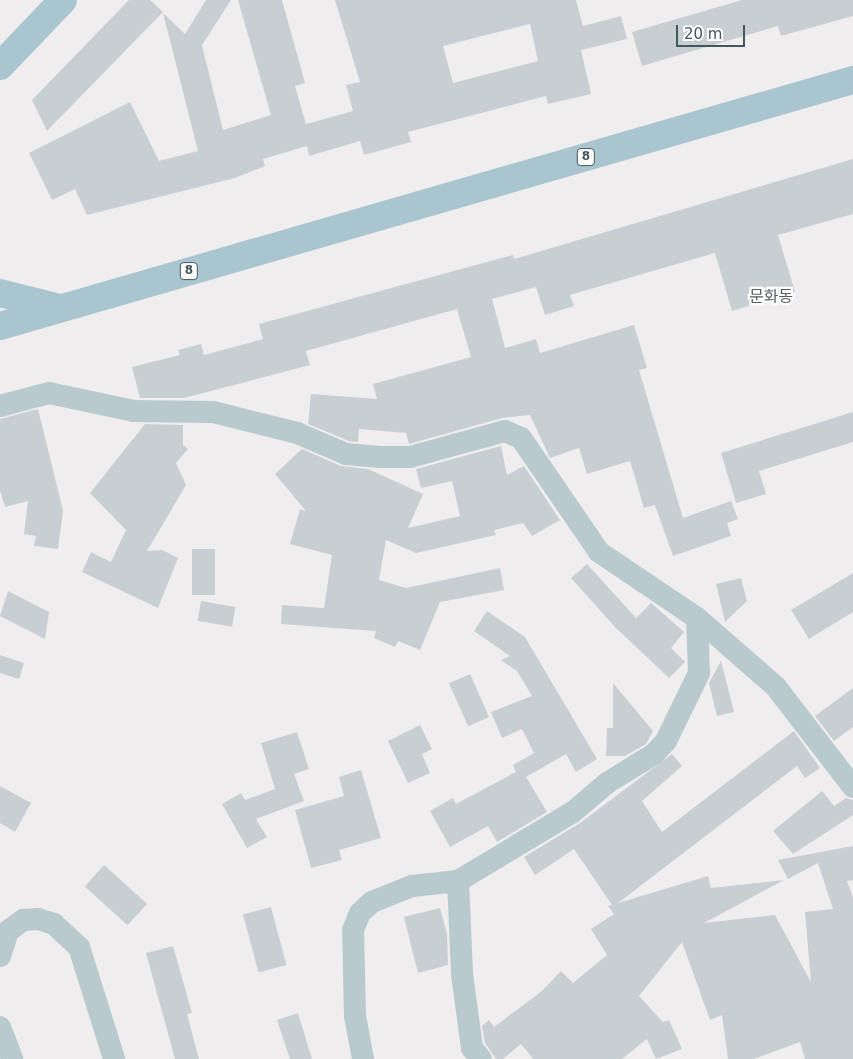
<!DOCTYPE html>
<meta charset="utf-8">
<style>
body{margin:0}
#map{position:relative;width:853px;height:1059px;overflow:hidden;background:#f0edee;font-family:"DejaVu Sans","Noto Sans KR",sans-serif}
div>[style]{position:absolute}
.building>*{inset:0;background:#c8cfd3;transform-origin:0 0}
.minor>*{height:22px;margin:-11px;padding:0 11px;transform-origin:11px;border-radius:11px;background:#b9cace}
.major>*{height:28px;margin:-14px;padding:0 14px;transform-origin:14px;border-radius:14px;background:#a9c6d0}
span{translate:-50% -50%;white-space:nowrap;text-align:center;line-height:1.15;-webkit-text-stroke:4.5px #fff;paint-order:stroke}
.shield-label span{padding:1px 4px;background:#fff;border:1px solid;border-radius:4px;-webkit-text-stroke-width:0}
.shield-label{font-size:12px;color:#43575d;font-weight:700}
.quarter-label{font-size:16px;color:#596063}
.scale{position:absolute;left:676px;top:25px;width:69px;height:22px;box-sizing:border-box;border:2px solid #43575d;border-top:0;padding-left:6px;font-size:15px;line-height:18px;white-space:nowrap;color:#43575d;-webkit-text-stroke:4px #fff;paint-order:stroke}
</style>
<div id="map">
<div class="building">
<div style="clip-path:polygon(129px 0,150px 0,163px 12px,47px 131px,32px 100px)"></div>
<div style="clip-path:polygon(evenodd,206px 0,231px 0,202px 45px,223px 130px,271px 115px,238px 0,282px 0,305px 83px,295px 86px,306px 124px,353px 111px,346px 85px,360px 82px,335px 0,576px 0,583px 26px,621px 16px,627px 39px,581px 50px,591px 94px,548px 104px,546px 96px,408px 132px,411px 142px,364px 155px,360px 141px,309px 156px,307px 146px,263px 159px,265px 166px,235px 178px,87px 215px,75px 189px,52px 200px,29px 153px,130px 102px,159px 161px,198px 151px,163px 13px,185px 34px,206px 0,530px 24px,538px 61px,453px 83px,443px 46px,530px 24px)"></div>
<div style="clip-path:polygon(742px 0,853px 0,853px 16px,781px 36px,778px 26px,642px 66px,632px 32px)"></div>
<div style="clip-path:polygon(853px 159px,853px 214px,778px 235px,795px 292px,732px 311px,715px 253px,570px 295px,574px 306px,545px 315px,536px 287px,492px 299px,505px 348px,536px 339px,540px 353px,634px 325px,647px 368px,639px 370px,683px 518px,731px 501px,738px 519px,727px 523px,731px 536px,673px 556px,655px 505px,644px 508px,630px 461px,587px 474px,579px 448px,550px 458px,530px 415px,502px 418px,409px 444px,406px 433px,359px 429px,358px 442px,349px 441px,308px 424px,311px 394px,377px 399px,373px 384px,471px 357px,457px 309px,306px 351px,310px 365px,184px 398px,140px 398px,132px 367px,180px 355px,178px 350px,201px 344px,204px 355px,263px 339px,259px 324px,513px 255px,514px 259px)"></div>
<div style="clip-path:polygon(38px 409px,63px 511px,58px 549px,34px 546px,36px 536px,24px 534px,28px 501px,5px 507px,0 491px,0 419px)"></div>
<div style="clip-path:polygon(853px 412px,853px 442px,759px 471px,766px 494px,736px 503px,721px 453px)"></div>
<div style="clip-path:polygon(145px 424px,183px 425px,183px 445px,188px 449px,176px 463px,186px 485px,147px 551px,162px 550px,178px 558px,158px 608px,82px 572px,91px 552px,111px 562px,126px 530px,90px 493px)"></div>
<div style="clip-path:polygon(501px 446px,507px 475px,524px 466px,560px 520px,532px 536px,523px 523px,494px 530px,496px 535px,416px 553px,386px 540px,379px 580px,406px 588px,500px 568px,504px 590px,440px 602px,420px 650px,398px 641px,395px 647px,374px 638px,376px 631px,281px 624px,282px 605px,324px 608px,332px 555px,290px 544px,300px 509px,306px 511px,275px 474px,302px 449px,341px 466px,368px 469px,423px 494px,408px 528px,460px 516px,452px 481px,421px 488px,416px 469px)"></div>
<div style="left:192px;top:549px;width:23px;height:46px"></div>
<div style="clip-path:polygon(587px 564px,636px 618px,651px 603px,684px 632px,671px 648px,685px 662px,669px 678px,616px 628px,571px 578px)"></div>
<div style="clip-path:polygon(853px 573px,853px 612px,809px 639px,791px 610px)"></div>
<div style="clip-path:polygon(741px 578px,747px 601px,725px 622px,716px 584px)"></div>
<div style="clip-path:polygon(8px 591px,49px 612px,45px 639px,0 616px)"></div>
<div style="left:201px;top:601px;width:35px;height:20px;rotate:10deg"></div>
<div style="clip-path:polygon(487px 611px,525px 637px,597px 759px,576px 772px,566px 754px,526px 777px,547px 812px,497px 842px,488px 826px,450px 847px,430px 811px,453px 798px,456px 804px,516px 772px,513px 765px,534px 753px,522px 729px,502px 738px,491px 712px,532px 696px,517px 671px,501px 660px,510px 656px,474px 631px)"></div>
<div style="clip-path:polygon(0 655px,24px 663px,19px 679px,0 673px)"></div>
<div style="clip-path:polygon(721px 661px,734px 712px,717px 716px,709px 683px)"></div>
<div style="left:470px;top:674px;width:47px;height:23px;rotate:66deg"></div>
<div style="clip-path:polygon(613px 683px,653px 731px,646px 744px,625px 756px,606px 756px,607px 728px,613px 728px)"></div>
<div style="clip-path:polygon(853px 688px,853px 727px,834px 741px,815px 716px)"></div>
<div style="clip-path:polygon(420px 725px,432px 749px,422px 754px,430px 773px,408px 783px,388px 741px)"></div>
<div style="clip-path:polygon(794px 731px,820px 768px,805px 778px,797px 766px,618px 903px,708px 876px,711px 888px,784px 880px,704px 923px,775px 915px,811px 982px,805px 912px,833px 909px,818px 863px,788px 879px,778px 860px,853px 846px,853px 880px,847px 881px,853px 898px,853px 1059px,805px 1059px,800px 1042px,754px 1059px,728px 1059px,722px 1015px,710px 1020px,682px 942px,639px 996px,663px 1022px,669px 1020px,682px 1049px,656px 1059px,647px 1039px,622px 1059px,533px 1059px,521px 1044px,503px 1059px,496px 1059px,485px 1043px,482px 1026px,489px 1020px,494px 1027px,542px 991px,561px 971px,573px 983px,607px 955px,591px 929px,614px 914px,608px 906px,612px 905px,574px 849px,535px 875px,524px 857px,580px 823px,672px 754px,682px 766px,642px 801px,662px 832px)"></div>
<div style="clip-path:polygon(297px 732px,309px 769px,294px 774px,304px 801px,256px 819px,267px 837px,247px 848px,222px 804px,241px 793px,245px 800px,275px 789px,261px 743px)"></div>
<div style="clip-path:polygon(361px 770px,381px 838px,339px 850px,342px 860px,311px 868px,295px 810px,344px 796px,339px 777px)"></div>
<div style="clip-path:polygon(0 786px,31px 803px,15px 832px,0 823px)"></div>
<div style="clip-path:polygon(822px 791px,834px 806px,846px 798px,853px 800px,853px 815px,793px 854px,773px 831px)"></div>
<div style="left:104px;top:865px;width:58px;height:29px;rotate:42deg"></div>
<div style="left:271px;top:907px;width:60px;height:29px;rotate:75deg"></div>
<div style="clip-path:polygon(440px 908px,447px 934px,448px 965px,418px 973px,404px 917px)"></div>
<div style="clip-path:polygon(173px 946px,192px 1013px,187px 1014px,199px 1059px,175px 1059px,146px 953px)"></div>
<div style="clip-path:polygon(298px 1013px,312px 1059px,290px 1059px,277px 1020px)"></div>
</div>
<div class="minor">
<div style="left:0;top:406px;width:51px;rotate:-14.9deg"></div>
<div style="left:49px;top:393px;width:87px;rotate:12deg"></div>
<div style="left:134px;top:411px;width:79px;rotate:0.7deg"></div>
<div style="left:213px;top:412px;width:87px;rotate:14deg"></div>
<div style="left:297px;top:433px;width:53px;rotate:23.2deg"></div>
<div style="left:346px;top:454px;width:34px;rotate:5deg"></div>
<div style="left:380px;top:457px;width:30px"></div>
<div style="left:410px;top:457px;width:98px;rotate:-15.3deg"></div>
<div style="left:505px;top:431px;width:17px;rotate:24deg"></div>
<div style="left:521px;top:438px;width:138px;rotate:55.6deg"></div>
<div style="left:599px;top:552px;width:118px;rotate:34deg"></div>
<div style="left:697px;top:618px;width:105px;rotate:41.1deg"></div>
<div style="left:776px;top:687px;width:126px;rotate:52.4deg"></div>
<div style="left:458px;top:881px;width:93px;rotate:87.5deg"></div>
<div style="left:462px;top:974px;width:75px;rotate:82.3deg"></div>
<div style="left:472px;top:1048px;width:14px;rotate:51deg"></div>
<div style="left:0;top:956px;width:26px;rotate:-72deg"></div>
<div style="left:8px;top:931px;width:19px;rotate:-36deg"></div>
<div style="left:23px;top:920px;width:15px;rotate:-4deg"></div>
<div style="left:38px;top:919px;width:17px;rotate:17deg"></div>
<div style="left:54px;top:924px;width:34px;rotate:43deg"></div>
<div style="left:79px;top:947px;width:117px;rotate:72.6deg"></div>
<div style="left:0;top:1027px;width:34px;rotate:69deg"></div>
<div style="left:363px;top:1059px;width:44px;rotate:-100.5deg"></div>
<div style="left:355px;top:1016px;width:86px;rotate:-91.3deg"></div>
<div style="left:353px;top:930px;width:18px;rotate:-68deg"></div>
<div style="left:360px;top:913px;width:16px;rotate:-43deg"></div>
<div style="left:372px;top:902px;width:43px;rotate:-21.8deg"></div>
<div style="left:412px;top:886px;width:46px;rotate:-6.2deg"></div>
<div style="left:458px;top:881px;width:134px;rotate:-31deg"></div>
<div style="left:573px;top:812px;width:45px;rotate:-40.5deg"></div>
<div style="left:607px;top:783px;width:55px;rotate:-31.7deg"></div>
<div style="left:654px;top:754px;width:18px;rotate:-47deg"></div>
<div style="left:666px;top:741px;width:76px;rotate:-64.1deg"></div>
<div style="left:699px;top:673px;width:55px;rotate:-92.1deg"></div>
</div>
<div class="major">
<div style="left:0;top:66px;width:91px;rotate:-46.3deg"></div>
<div style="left:0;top:293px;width:58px;rotate:14deg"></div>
<div style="left:0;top:326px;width:888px;rotate:-16.09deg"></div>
</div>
<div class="shield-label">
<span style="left:586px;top:157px">8</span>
<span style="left:189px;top:271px">8</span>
</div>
<div class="quarter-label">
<span style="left:771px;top:297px">문화동</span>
</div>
<div class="scale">20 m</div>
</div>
